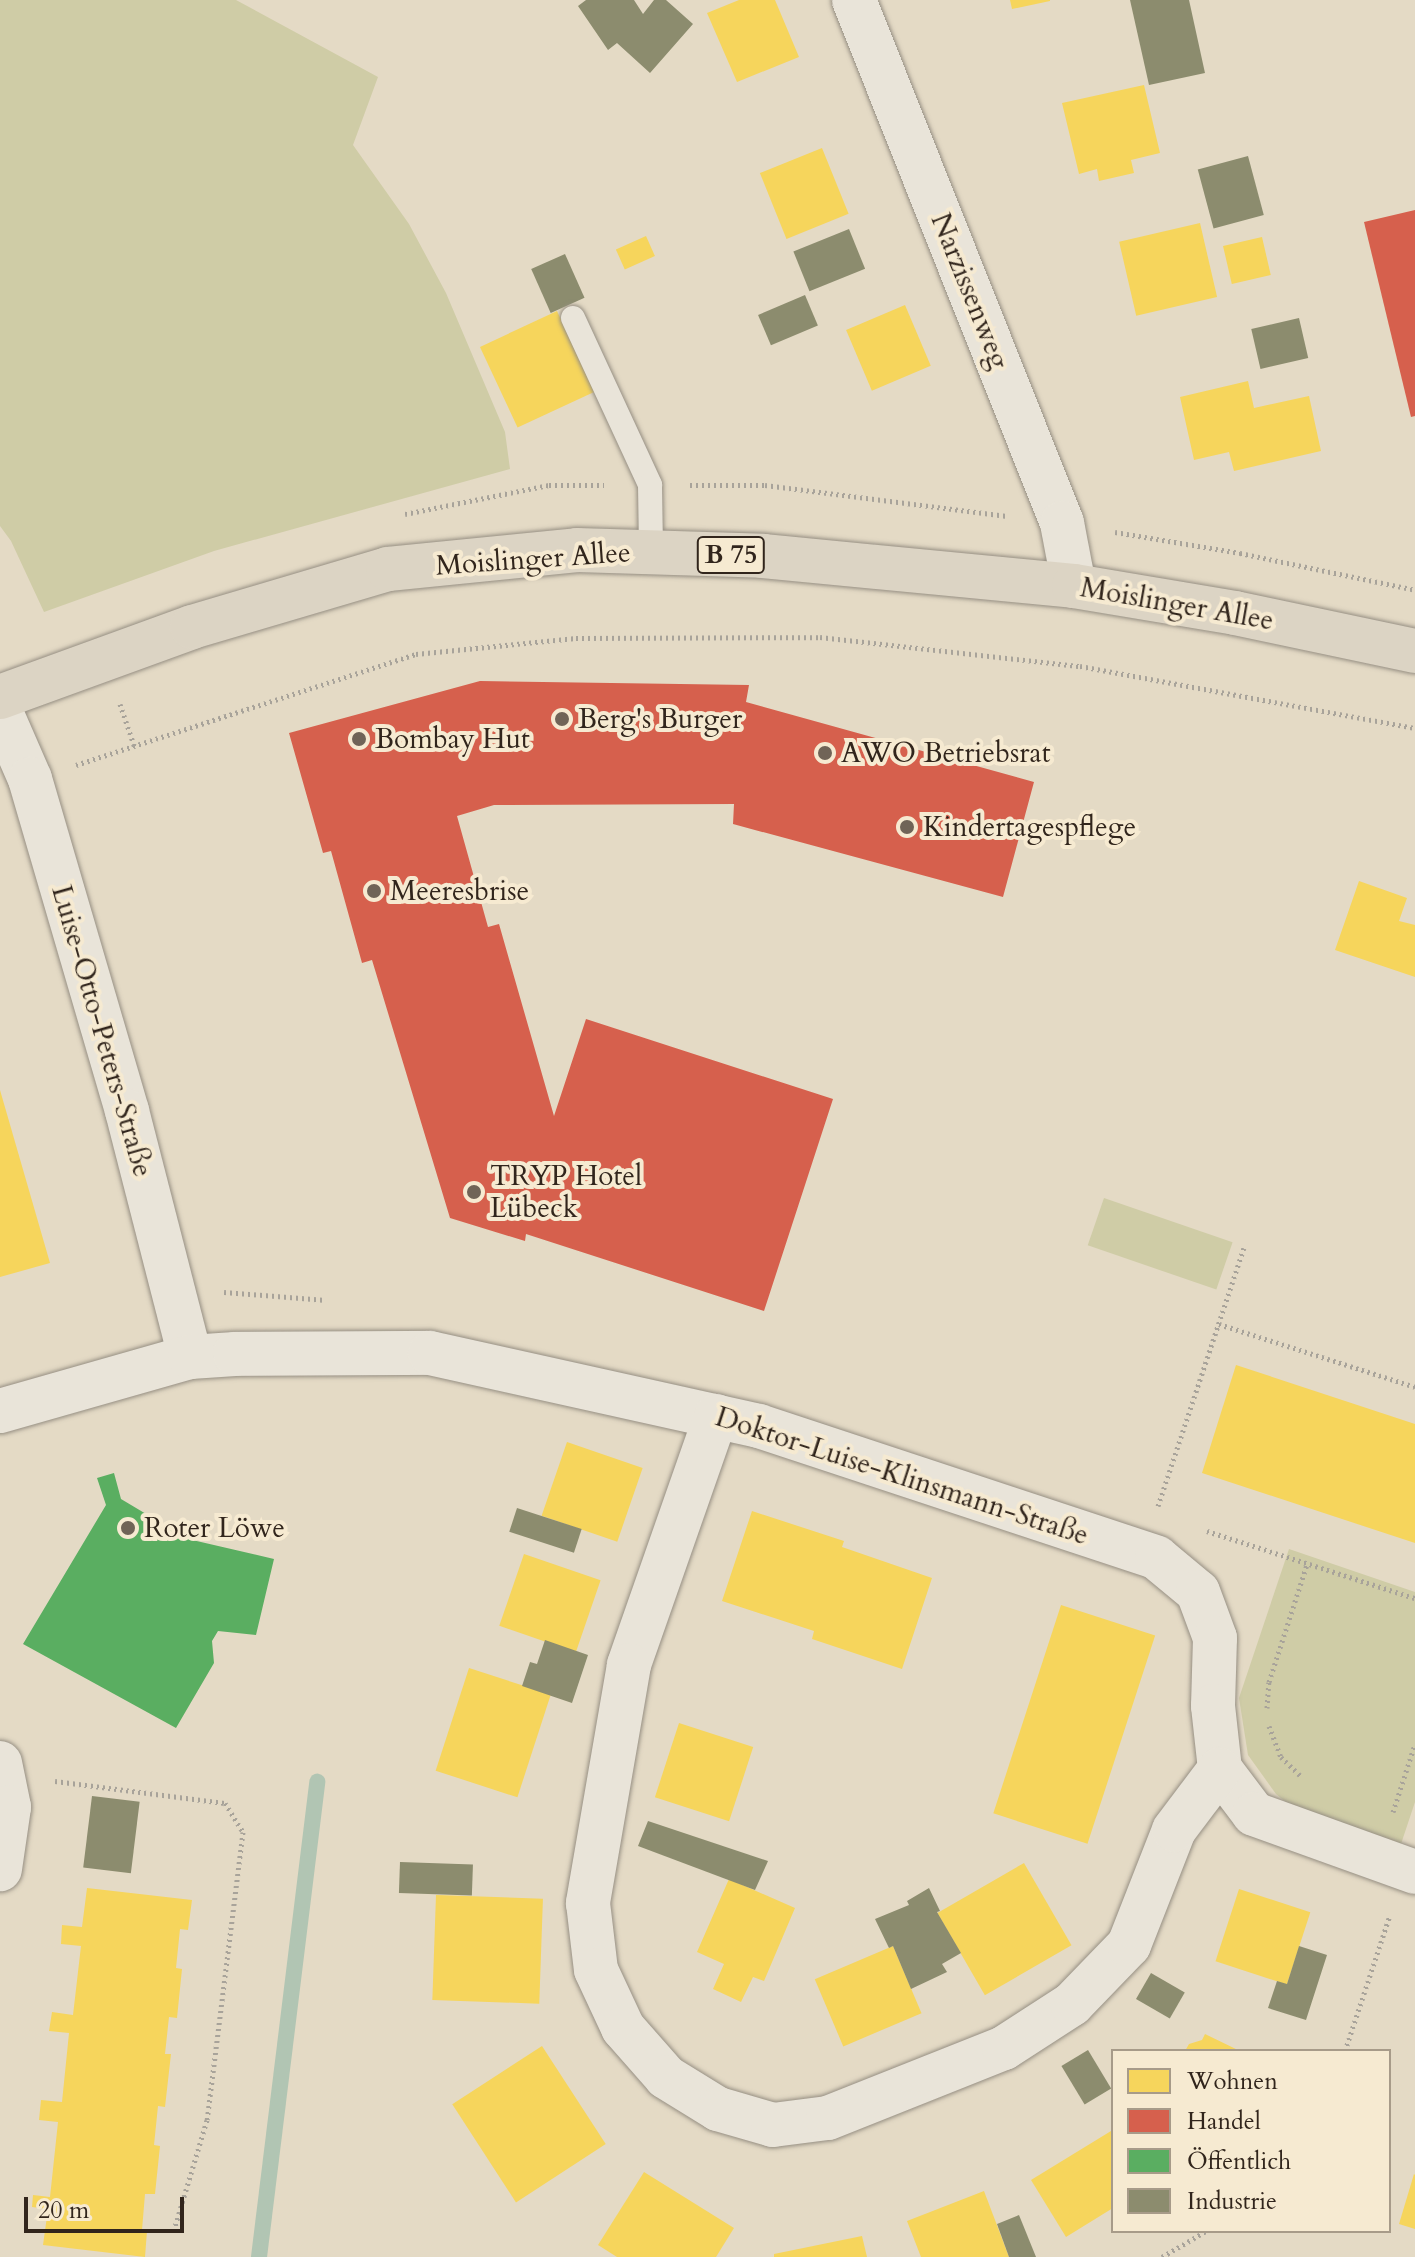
<!DOCTYPE html>
<meta charset="utf-8">
<style>
body{margin:0}
#map{position:relative;width:1415px;height:2257px;overflow:hidden;background:#e4dac5;font-family:Cardo,serif}
div>[style]{position:absolute}
.green>*{inset:0;background:#cfcca6;transform-origin:0 0}
.homes>*{inset:0;background:#f6d55c;transform-origin:0 0}
.shops>*{inset:0;background:#d6604d}
.public>*{inset:0;background:#5aae61}
.industry>*{inset:0;background:#8c8c6e;transform-origin:0 0}
.stream>*{height:16px;margin:-8px;padding:0 8px;transform-origin:8px;border-radius:8px;background:#b1c5b3}
.path>*{height:5px;margin-top:-2.5px;transform-origin:0;background:repeating-linear-gradient(90deg,#a8a39a 0 2px,transparent 0 6px)}
.roads{filter:drop-shadow(0 0 2px #968f83) drop-shadow(0 0 2px #968f83)}
.service>*{height:24px;margin:-12px;padding:0 12px;transform-origin:12px;border-radius:12px;background:#e9e4d9}
.minor>*{height:44px;margin:-22px;padding:0 22px;transform-origin:22px;border-radius:22px;background:#e9e4d9}
.primary>*{height:44px;margin:-22px;padding:0 22px;transform-origin:22px;border-radius:22px;background:#dcd4c4}
.dots>*{width:22px;height:22px;translate:-50% -50%;box-sizing:border-box;border:4px solid #f6ead1;border-radius:50%}
span{translate:-50% -50%;white-space:nowrap;text-align:center;line-height:1.15;-webkit-text-stroke:8px #f6ead1;paint-order:stroke}
.shield-label span{padding:2px 6px;background:#f6ead1;border:2px solid;border-radius:6px;-webkit-text-stroke-width:0}
.shield-label{font-size:26px;color:#31251c;font-weight:700}
.street-label{font-size:28px;color:#31251c}
.poi-label{font-size:28px;color:#31251c}
.left{translate:0 -50%;text-align:left}
.legend{position:absolute;left:1111px;top:2049px;width:280px;height:184px;box-sizing:border-box;background:#f6ead1;border:2px solid #a79b89;margin:0;padding:10px 14px;list-style:none;font-size:24px;color:#31251c}
.legend li{display:flex;align-items:center;gap:16px;height:40px}
.legend b{width:40px;border:2px solid #a79b89}
.scale{position:absolute;left:24px;top:2197px;width:160px;height:36px;box-sizing:border-box;border:4px solid #31251c;border-top:0;padding-left:10px;font-size:24px;line-height:28px;white-space:nowrap;color:#31251c;-webkit-text-stroke:6px #f6ead1;paint-order:stroke}
</style>
<div id="map">
<div class="green">
<div style="clip-path:polygon(0 0,236px 0,378px 77px,353px 145px,409px 224px,446px 293px,505px 432px,510px 469px,214px 551px,44px 612px,11px 541px,0 526px)"></div>
<div style="left:1104px;top:1198px;width:136px;height:50px;rotate:19deg"></div>
<div style="clip-path:polygon(1289px 1549px,1415px 1592px,1415px 1802px,1400px 1847px,1309px 1821px,1276px 1794px,1248px 1755px,1239px 1698px)"></div>
</div>
<div class="homes">
<div style="clip-path:polygon(739px 0,775px 0,799px 57px,737px 82px,707px 13px)"></div>
<div style="clip-path:polygon(1010px 0,1050px 0,1050px 1px,1012px 9px)"></div>
<div style="clip-path:polygon(1144px 85px,1160px 153px,1131px 160px,1134px 173px,1099px 181px,1097px 169px,1079px 174px,1062px 103px)"></div>
<div style="left:822px;top:148px;width:71px;height:67px;rotate:68deg"></div>
<div style="left:1200px;top:223px;width:76px;height:83px;rotate:77deg"></div>
<div style="left:646px;top:236px;width:22px;height:33px;rotate:66deg"></div>
<div style="left:1262px;top:237px;width:39px;height:40px;rotate:77deg"></div>
<div style="left:905px;top:305px;width:66px;height:64px;rotate:67deg"></div>
<div style="left:557px;top:311px;width:89px;height:85px;rotate:65deg"></div>
<div style="clip-path:polygon(1248px 381px,1254px 408px,1309px 396px,1321px 451px,1234px 471px,1229px 452px,1194px 460px,1180px 397px)"></div>
<div style="clip-path:polygon(1359px 881px,1407px 898px,1399px 921px,1415px 925px,1415px 977px,1335px 950px)"></div>
<div style="clip-path:polygon(0 1090px,50px 1263px,0 1277px)"></div>
<div style="clip-path:polygon(1236px 1365px,1415px 1424px,1415px 1543px,1202px 1473px)"></div>
<div style="left:567px;top:1442px;width:80px;height:78px;rotate:19deg"></div>
<div style="clip-path:polygon(752px 1511px,844px 1541px,842px 1547px,932px 1578px,902px 1669px,812px 1639px,814px 1631px,722px 1601px)"></div>
<div style="left:524px;top:1554px;width:81px;height:76px;rotate:19deg"></div>
<div style="left:1061px;top:1605px;width:99px;height:219px;rotate:18deg"></div>
<div style="left:469px;top:1668px;width:86px;height:108px;rotate:18deg"></div>
<div style="left:679px;top:1723px;width:78px;height:78px;rotate:18deg"></div>
<div style="left:1024px;top:1863px;width:95px;height:100px;rotate:60deg"></div>
<div style="clip-path:polygon(729px 1879px,795px 1908px,764px 1981px,753px 1977px,741px 2002px,713px 1989px,724px 1964px,697px 1952px)"></div>
<div style="clip-path:polygon(87px 1888px,192px 1900px,188px 1930px,180px 1929px,176px 1968px,182px 1969px,177px 2018px,169px 2017px,165px 2054px,171px 2054px,165px 2107px,158px 2106px,154px 2145px,160px 2146px,155px 2194px,145px 2194px,142px 2230px,147px 2231px,145px 2257px,43px 2245px,48px 2209px,32px 2207px,33px 2195px,50px 2197px,58px 2122px,39px 2120px,41px 2100px,62px 2102px,69px 2033px,49px 2031px,52px 2012px,73px 2015px,81px 1946px,61px 1944px,62px 1925px,82px 1927px)"></div>
<div style="left:1239px;top:1889px;width:75px;height:76px;rotate:18deg"></div>
<div style="left:436px;top:1895px;width:107px;height:105px;rotate:2deg"></div>
<div style="left:893px;top:1946px;width:73px;height:85px;rotate:67deg"></div>
<div style="clip-path:polygon(1205px 2034px,1240px 2051px,1185px 2051px,1189px 2044px,1202px 2040px)"></div>
<div style="left:542px;top:2046px;width:117px;height:107px;rotate:57deg"></div>
<div style="clip-path:polygon(1111px 2131px,1113px 2208px,1066px 2237px,1031px 2180px)"></div>
<div style="clip-path:polygon(644px 2172px,734px 2228px,716px 2257px,617px 2257px,598px 2245px)"></div>
<div style="clip-path:polygon(1414px 2174px,1415px 2175px,1415px 2229px,1399px 2224px)"></div>
<div style="clip-path:polygon(984px 2191px,1009px 2257px,921px 2257px,907px 2221px)"></div>
<div style="clip-path:polygon(862px 2236px,867px 2257px,774px 2257px,774px 2254px)"></div>
</div>
<div class="shops">
<div style="clip-path:polygon(1415px 210px,1415px 416px,1411px 417px,1364px 222px)"></div>
<div style="clip-path:polygon(480px 681px,749px 685px,746px 702px,1034px 782px,1003px 897px,733px 824px,734px 804px,494px 805px,457px 816px,488px 927px,499px 924px,554px 1116px,586px 1019px,833px 1099px,764px 1311px,526px 1234px,525px 1241px,450px 1218px,372px 960px,362px 963px,331px 851px,323px 853px,289px 733px)"></div>
</div>
<div class="public">
<div style="clip-path:polygon(114px 1473px,121px 1499px,188px 1539px,274px 1559px,256px 1635px,218px 1631px,212px 1641px,214px 1663px,176px 1728px,23px 1644px,106px 1505px,97px 1478px)"></div>
</div>
<div class="industry">
<div style="clip-path:polygon(586px 0,634px 0,643px 14px,654px 0,666px 0,693px 24px,650px 73px,617px 43px,608px 50px,578px 6px)"></div>
<div style="clip-path:polygon(1130px 0,1189px 0,1205px 73px,1149px 85px)"></div>
<div style="left:1248px;top:156px;width:61px;height:52px;rotate:75deg"></div>
<div style="left:849px;top:229px;width:43px;height:60px;rotate:68deg"></div>
<div style="left:565px;top:254px;width:48px;height:37px;rotate:66deg"></div>
<div style="left:805px;top:295px;width:33px;height:51px;rotate:67deg"></div>
<div style="left:1299px;top:318px;width:41px;height:49px;rotate:77deg"></div>
<div style="left:517px;top:1508px;width:68px;height:25px;rotate:18deg"></div>
<div style="clip-path:polygon(545px 1640px,588px 1655px,572px 1703px,522px 1686px,530px 1662px,537px 1664px)"></div>
<div style="left:92px;top:1796px;width:48px;height:72px;rotate:7deg"></div>
<div style="clip-path:polygon(648px 1821px,768px 1861px,755px 1890px,638px 1846px)"></div>
<div style="left:400px;top:1862px;width:73px;height:31px;rotate:2deg"></div>
<div style="clip-path:polygon(929px 1888px,940px 1911px,937px 1912px,961px 1953px,942px 1964px,947px 1972px,911px 1989px,893px 1946px,889px 1948px,875px 1919px,909px 1905px,907px 1901px)"></div>
<div style="clip-path:polygon(1299px 1946px,1327px 1955px,1306px 2020px,1268px 2008px,1277px 1981px,1287px 1984px)"></div>
<div style="left:1151px;top:1973px;width:39px;height:30px;rotate:30deg"></div>
<div style="left:1088px;top:2050px;width:45px;height:31px;rotate:59deg"></div>
<div style="clip-path:polygon(1019px 2215px,1036px 2257px,1009px 2257px,997px 2224px)"></div>
</div>
<div class="stream">
<div style="left:259px;top:2257px;width:479px;rotate:-83deg"></div>
</div>
<div class="path">
<div style="left:690px;top:485px;width:75px"></div>
<div style="left:765px;top:485px;width:244px;rotate:7.3deg"></div>
<div style="left:405px;top:514px;width:147px;rotate:-11.4deg"></div>
<div style="left:549px;top:485px;width:55px"></div>
<div style="left:1115px;top:532px;width:127px;rotate:9.5deg"></div>
<div style="left:1240px;top:553px;width:179px;rotate:11.9deg"></div>
<div style="left:120px;top:704px;width:46px;rotate:71.2deg"></div>
<div style="left:76px;top:765px;width:358px;rotate:-18.1deg"></div>
<div style="left:416px;top:654px;width:161px;rotate:-5.7deg"></div>
<div style="left:576px;top:638px;width:244px;rotate:-0.2deg"></div>
<div style="left:820px;top:637px;width:262px;rotate:6.4deg"></div>
<div style="left:1080px;top:666px;width:341px;rotate:10.5deg"></div>
<div style="left:224px;top:1292px;width:102px;rotate:4.5deg"></div>
<div style="left:1219px;top:1324px;width:206px;rotate:17.8deg"></div>
<div style="left:1158px;top:1506px;width:272px;rotate:-71.6deg"></div>
<div style="left:1207px;top:1531px;width:219px;rotate:17.9deg"></div>
<div style="left:1267px;top:1708px;width:26px;rotate:-86deg"></div>
<div style="left:1269px;top:1682px;width:124px;rotate:-72.1deg"></div>
<div style="left:1269px;top:1726px;width:33px;rotate:69deg"></div>
<div style="left:1281px;top:1757px;width:29px;rotate:44deg"></div>
<div style="left:55px;top:1781px;width:171px;rotate:7.4deg"></div>
<div style="left:225px;top:1803px;width:34px;rotate:58deg"></div>
<div style="left:243px;top:1832px;width:290px;rotate:97.1deg"></div>
<div style="left:207px;top:2120px;width:112px;rotate:106.7deg"></div>
<div style="left:1393px;top:1812px;width:71px;rotate:-72.1deg"></div>
<div style="left:1345px;top:2051px;width:143px;rotate:-71.7deg"></div>
<div style="left:1162px;top:2257px;width:51px;rotate:-30.6deg"></div>
</div>
<div class="roads">
<div class="service">
<div style="left:573px;top:318px;width:184px;rotate:65.2deg"></div>
<div style="left:650px;top:485px;width:67px;rotate:89.1deg"></div>
</div>
<div class="minor">
<div style="left:854px;top:0;width:563px;rotate:68.31deg"></div>
<div style="left:1062px;top:523px;width:64px;rotate:79.2deg"></div>
<div style="left:0;top:710px;width:75px;rotate:66.5deg"></div>
<div style="left:30px;top:779px;width:346px;rotate:73.7deg"></div>
<div style="left:127px;top:1111px;width:254px;rotate:75.6deg"></div>
<div style="left:0;top:1411px;width:198px;rotate:-15.9deg"></div>
<div style="left:190px;top:1357px;width:45px;rotate:-3.8deg"></div>
<div style="left:235px;top:1354px;width:195px;rotate:-0.3deg"></div>
<div style="left:430px;top:1353px;width:337px;rotate:12.5deg"></div>
<div style="left:759px;top:1426px;width:419px;rotate:18.3deg"></div>
<div style="left:1157px;top:1558px;width:53px;rotate:39.7deg"></div>
<div style="left:1198px;top:1592px;width:49px;rotate:69.7deg"></div>
<div style="left:1215px;top:1638px;width:68px;rotate:91.7deg"></div>
<div style="left:1213px;top:1706px;width:63px;rotate:83.7deg"></div>
<div style="left:1220px;top:1769px;width:56px;rotate:52.9deg"></div>
<div style="left:1254px;top:1814px;width:171px;rotate:19.8deg"></div>
<div style="left:716px;top:1416px;width:264px;rotate:109.3deg"></div>
<div style="left:629px;top:1665px;width:242px;rotate:99.8deg"></div>
<div style="left:588px;top:1903px;width:67px;rotate:83.2deg"></div>
<div style="left:596px;top:1970px;width:64px;rotate:65deg"></div>
<div style="left:623px;top:2028px;width:65px;rotate:48.7deg"></div>
<div style="left:666px;top:2077px;width:61px;rotate:31.6deg"></div>
<div style="left:718px;top:2109px;width:57px;rotate:16.2deg"></div>
<div style="left:773px;top:2125px;width:55px;rotate:-7.3deg"></div>
<div style="left:828px;top:2118px;width:189px;rotate:-21.7deg"></div>
<div style="left:1004px;top:2048px;width:81px;rotate:-32.9deg"></div>
<div style="left:1072px;top:2004px;width:82px;rotate:-46deg"></div>
<div style="left:1129px;top:1945px;width:123px;rotate:-68.6deg"></div>
<div style="left:1174px;top:1830px;width:76px;rotate:-53deg"></div>
<div style="left:0;top:1763px;width:45px;rotate:78.4deg"></div>
<div style="left:9px;top:1807px;width:63px;rotate:98.3deg"></div>
</div>
<div class="primary">
<div style="left:0;top:697px;width:204px;rotate:-20deg"></div>
<div style="left:192px;top:627px;width:204px;rotate:-16.5deg"></div>
<div style="left:388px;top:569px;width:190px;rotate:-5.7deg"></div>
<div style="left:577px;top:550px;width:186px;rotate:1.8deg"></div>
<div style="left:763px;top:556px;width:312px;rotate:5.5deg"></div>
<div style="left:1074px;top:586px;width:163px;rotate:9.5deg"></div>
<div style="left:1235px;top:613px;width:184px;rotate:11.9deg"></div>
</div>
</div>
<div class="dots">
<div style="left:562px;top:719px;background:#706457"></div>
<div style="left:359px;top:739px;background:#706457"></div>
<div style="left:825px;top:753px;background:#706457"></div>
<div style="left:907px;top:827px;background:#706457"></div>
<div style="left:374px;top:891px;background:#706457"></div>
<div style="left:474px;top:1192px;background:#706457"></div>
<div style="left:128px;top:1528px;background:#706457"></div>
</div>
<div class="shield-label">
<span style="left:731px;top:555px">B 75</span>
</div>
<div class="street-label">
<span style="left:970px;top:291px;rotate:68deg">Narzissenweg</span>
<span style="left:533px;top:559px;rotate:-4deg">Moislinger Allee</span>
<span style="left:1177px;top:604px;rotate:10deg">Moislinger Allee</span>
<span style="left:102px;top:1031px;rotate:74deg">Luise-Otto-Peters-Straße</span>
<span style="left:902px;top:1476px;rotate:18deg">Doktor-Luise-Klinsmann-Straße</span>
</div>
<div class="poi-label">
<span class="left" style="left:578px;top:719px">Berg's Burger</span>
<span class="left" style="left:375px;top:739px">Bombay Hut</span>
<span class="left" style="left:841px;top:753px">AWO Betriebsrat</span>
<span class="left" style="left:923px;top:827px">Kindertagespflege</span>
<span class="left" style="left:390px;top:891px">Meeresbrise</span>
<span class="left" style="left:490px;top:1192px">TRYP Hotel<br>Lübeck</span>
<span class="left" style="left:144px;top:1528px">Roter Löwe</span>
</div>
<ul class="legend">
<li><b style="height:22px;background:#f6d55c"></b>Wohnen</li>
<li><b style="height:22px;background:#d6604d"></b>Handel</li>
<li><b style="height:22px;background:#5aae61"></b>Öffentlich</li>
<li><b style="height:22px;background:#8c8c6e"></b>Industrie</li>
</ul>
<div class="scale">20 m</div>
</div>
